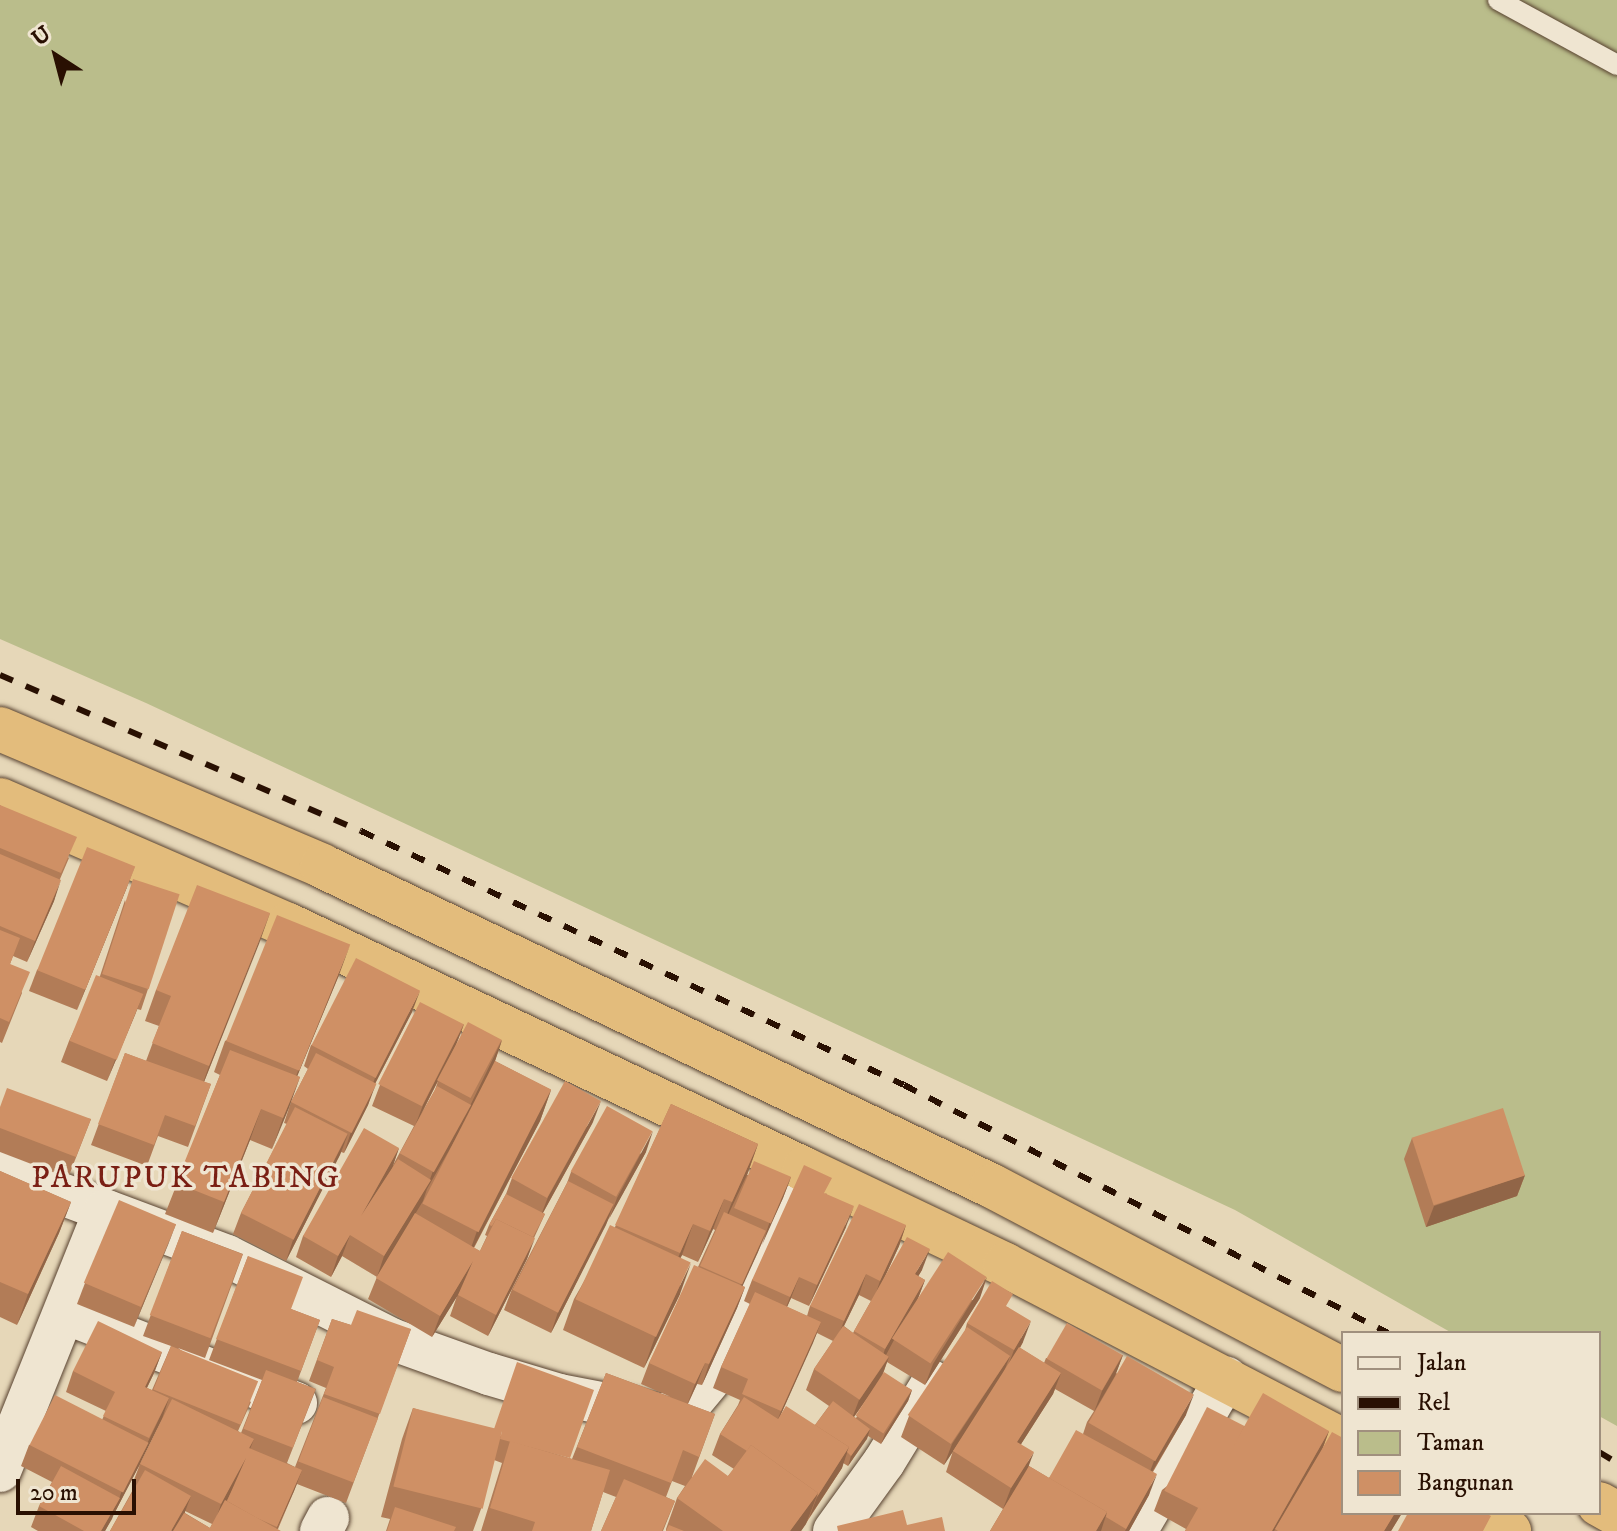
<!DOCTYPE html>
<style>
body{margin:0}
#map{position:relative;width:1617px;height:1531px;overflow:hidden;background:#e6d7b8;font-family:"IM FELL DW Pica",serif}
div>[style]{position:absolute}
.green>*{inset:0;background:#babd8b}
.roads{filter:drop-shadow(0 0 2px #584230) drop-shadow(0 0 2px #584230)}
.lane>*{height:20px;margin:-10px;padding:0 10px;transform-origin:10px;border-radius:10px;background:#efe5d1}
.street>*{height:42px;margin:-21px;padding:0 21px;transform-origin:21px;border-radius:21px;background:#efe5d1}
.highway>*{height:44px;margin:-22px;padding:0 22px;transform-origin:22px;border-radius:22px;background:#e3bc7c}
.rail>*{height:6px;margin-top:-3px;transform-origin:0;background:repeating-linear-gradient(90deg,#291002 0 14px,transparent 0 28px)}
.wall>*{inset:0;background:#b27c57}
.shaded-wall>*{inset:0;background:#916547}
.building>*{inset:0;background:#cf9065;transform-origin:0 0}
span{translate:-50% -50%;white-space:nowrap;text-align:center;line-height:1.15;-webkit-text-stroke:7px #efe5d1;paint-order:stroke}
.quarter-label{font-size:32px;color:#7a1f14;letter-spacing:2px}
.legend{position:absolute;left:1341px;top:1331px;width:260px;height:184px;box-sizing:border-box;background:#efe5d1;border:2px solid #a0907e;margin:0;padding:10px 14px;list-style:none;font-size:24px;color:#291002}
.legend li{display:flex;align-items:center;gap:16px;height:40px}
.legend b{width:40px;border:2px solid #a0907e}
.north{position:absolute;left:16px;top:16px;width:80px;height:80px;-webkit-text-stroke:6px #efe5d1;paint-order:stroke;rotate:324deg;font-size:22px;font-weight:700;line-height:32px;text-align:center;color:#291002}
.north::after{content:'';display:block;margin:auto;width:28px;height:36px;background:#291002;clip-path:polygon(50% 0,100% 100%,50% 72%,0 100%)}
.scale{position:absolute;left:16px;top:1479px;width:120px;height:36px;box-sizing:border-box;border:4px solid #291002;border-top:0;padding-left:10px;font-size:24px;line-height:28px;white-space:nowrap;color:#291002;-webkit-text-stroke:6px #efe5d1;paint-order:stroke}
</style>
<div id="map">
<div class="green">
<div style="clip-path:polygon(0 0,1617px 0,1617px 1426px,1599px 1416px,1599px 1333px,1452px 1333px,1235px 1210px,146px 703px,0 639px)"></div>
</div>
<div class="roads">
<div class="lane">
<div style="left:1498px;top:0;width:136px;rotate:28.6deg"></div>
</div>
<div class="street">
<div style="left:0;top:1171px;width:242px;rotate:20.5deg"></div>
<div style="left:227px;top:1256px;width:184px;rotate:26.8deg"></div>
<div style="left:391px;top:1339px;width:104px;rotate:19.7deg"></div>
<div style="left:489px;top:1374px;width:74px;rotate:16.5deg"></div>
<div style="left:560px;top:1395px;width:106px;rotate:10.9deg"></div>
<div style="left:664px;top:1415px;width:27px;rotate:-22deg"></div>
<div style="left:689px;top:1405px;width:39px;rotate:-50deg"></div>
<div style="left:714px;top:1375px;width:74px;rotate:-70.3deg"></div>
<div style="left:739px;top:1305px;width:110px;rotate:-64.6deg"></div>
<div style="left:65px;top:1313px;width:248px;rotate:21.3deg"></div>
<div style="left:0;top:1471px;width:281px;rotate:-68.1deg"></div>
<div style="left:321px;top:1531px;width:15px;rotate:-62deg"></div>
<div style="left:834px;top:1531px;width:85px;rotate:-54.1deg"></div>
<div style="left:884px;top:1462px;width:94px;rotate:-58.5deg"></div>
<div style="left:1136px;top:1531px;width:178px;rotate:-59.5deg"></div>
</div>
<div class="highway">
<div style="left:0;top:729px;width:350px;rotate:23deg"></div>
<div style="left:322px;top:866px;width:742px;rotate:25.53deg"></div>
<div style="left:992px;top:1186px;width:396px;rotate:27.7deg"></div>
<div style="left:0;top:800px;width:314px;rotate:23.5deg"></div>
<div style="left:288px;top:925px;width:571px;rotate:25.31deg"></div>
<div style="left:804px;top:1169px;width:223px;rotate:25.5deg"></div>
<div style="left:1005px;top:1265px;width:381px;rotate:27.5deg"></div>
<div style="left:1599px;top:1504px;width:21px;rotate:29deg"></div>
<div style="left:1476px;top:1513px;width:38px;rotate:29deg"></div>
</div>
</div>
<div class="rail">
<div style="left:0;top:675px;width:393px;rotate:23.4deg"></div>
<div style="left:361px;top:831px;width:599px;rotate:25.07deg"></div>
<div style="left:904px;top:1085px;width:544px;rotate:27.13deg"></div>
<div style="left:1599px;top:1452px;width:21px;rotate:31deg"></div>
</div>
<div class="wall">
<div style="clip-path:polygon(0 805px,69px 858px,60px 879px,54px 901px,27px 962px,13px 956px,10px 964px,22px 993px,2px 1043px,0 1042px)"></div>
<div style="clip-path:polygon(127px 887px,77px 1010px,29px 991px,37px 970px)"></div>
<div style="clip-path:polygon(125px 900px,148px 989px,141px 1010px,137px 1009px,107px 1081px,61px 1062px,69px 1041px,100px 976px)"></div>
<div style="clip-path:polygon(270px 913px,204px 1082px,211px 1084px,188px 1147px,158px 1136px,147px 1166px,91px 1145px,125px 1053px,146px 1061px,159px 1026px,145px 1021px,156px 990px)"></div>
<div style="clip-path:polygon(339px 975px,297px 1076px,300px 1077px,272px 1149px,250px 1140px,213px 1233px,165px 1214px,220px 1075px,214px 1072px,225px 1041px)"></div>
<div style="clip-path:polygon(412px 1012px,375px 1084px,368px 1105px,344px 1153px,341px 1152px,286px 1261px,233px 1234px,241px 1213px,287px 1124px,284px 1123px,291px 1102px,308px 1069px,304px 1066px,311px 1045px)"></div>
<div style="clip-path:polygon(464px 1024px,456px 1045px,422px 1113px,435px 1090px,438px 1081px,502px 1040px,495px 1061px,551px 1090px,540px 1121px,474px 1248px,480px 1251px,487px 1236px,485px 1235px,489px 1225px,506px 1194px,512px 1178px,593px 1122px,543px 1213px,545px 1214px,534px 1238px,527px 1259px,488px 1336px,450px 1316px,457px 1296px,432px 1337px,368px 1299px,377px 1277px,342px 1256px,331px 1277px,296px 1257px,303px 1236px,399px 1148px,392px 1167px,414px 1126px,372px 1106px,380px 1085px)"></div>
<div style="clip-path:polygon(evenodd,671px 1104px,758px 1144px,747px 1175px,791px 1177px,783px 1198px,742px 1286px,745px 1287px,737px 1308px,702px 1385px,697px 1384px,688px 1404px,715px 1414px,692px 1477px,728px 1476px,734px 1469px,712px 1455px,720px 1434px,738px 1405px,740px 1400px,713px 1388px,721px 1367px,750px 1304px,744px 1301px,752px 1280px,826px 1193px,846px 1227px,809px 1306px,791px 1298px,787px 1307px,807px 1316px,810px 1306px,906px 1225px,899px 1246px,884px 1279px,922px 1270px,918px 1276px,925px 1280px,917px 1301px,908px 1316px,980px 1298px,925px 1385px,887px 1362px,883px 1374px,912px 1390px,908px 1401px,881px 1444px,868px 1436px,848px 1466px,843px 1463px,842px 1468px,801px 1531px,666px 1531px,666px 1529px,677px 1498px,685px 1486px,672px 1481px,666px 1497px,675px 1501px,663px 1531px,601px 1531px,616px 1497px,603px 1492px,591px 1531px,481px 1531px,502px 1463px,494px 1460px,481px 1509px,473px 1531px,386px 1531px,390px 1519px,381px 1517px,402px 1439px,413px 1408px,572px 1459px,606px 1373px,671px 1397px,641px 1384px,649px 1363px,698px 1267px,715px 1230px,713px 1229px,698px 1262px,682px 1255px,680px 1258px,680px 1294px,644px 1368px,563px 1330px,574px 1299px,615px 1227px,671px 1104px,859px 1295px,871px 1301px,853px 1333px,844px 1326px,859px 1295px,671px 1104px,817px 1333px,833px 1341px,814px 1369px,806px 1390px,829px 1406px,815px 1425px,781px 1414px,817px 1333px,671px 1104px,872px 1392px,856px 1418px,854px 1417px,872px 1392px)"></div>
<div style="clip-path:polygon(0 1107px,91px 1119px,68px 1178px,0 1152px)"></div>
<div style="clip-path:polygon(1412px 1138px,1525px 1175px,1517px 1196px,1426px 1227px,1404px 1159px)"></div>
<div style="clip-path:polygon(646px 1152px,609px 1218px,551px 1333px,504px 1310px,512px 1289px,567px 1183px,571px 1172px)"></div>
<div style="clip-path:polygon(0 1171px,71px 1202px,59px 1233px,17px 1325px,0 1317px)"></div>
<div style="clip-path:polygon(176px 1224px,134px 1327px,77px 1304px,85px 1283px)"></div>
<div style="clip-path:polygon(evenodd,182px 1231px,243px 1254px,205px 1358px,178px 1348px,251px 1402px,238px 1431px,241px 1433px,262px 1380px,209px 1360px,248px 1256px,291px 1309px,320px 1320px,297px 1382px,316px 1389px,287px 1463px,295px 1467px,326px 1388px,309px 1381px,332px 1319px,351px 1325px,411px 1329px,346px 1503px,297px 1484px,278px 1529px,110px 1531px,135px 1486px,132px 1485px,140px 1464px,105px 1531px,38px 1531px,31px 1527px,39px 1506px,52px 1482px,21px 1466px,29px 1445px,102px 1420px,106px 1411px,66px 1392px,73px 1371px,162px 1352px,154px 1373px,147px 1388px,152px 1390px,171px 1346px,143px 1336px,182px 1231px,163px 1417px,140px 1464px,143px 1455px,163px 1417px,182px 1231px,185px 1511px,212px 1524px,210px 1528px,185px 1513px,185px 1511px)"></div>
<div style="clip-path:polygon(evenodd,1008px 1307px,1023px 1342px,1020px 1348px,1044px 1363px,1046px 1358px,1123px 1355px,1116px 1373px,1186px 1415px,1153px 1472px,1149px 1495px,1129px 1531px,990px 1531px,1003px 1509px,946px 1472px,953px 1451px,964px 1435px,944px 1465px,901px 1437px,909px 1416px,965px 1331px,967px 1323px,1008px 1307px,1055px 1389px,1094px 1411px,1087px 1422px,1083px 1434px,1049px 1478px,1029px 1466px,1021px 1444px,1053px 1394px,1055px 1389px)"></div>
<div style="clip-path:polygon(1244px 1426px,1329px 1431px,1322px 1450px,1402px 1513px,1391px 1531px,1185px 1531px,1186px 1529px,1154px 1511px,1162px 1490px)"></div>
</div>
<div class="shaded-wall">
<div style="clip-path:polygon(135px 866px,127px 887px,77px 1010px,85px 989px)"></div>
<div style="clip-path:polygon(61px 880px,54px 901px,27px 962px,35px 941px)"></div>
<div style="clip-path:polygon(270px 913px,259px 944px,198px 1097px,209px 1066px)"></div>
<div style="clip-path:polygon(350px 945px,339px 975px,287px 1101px,298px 1071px)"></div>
<div style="clip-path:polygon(420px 991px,412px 1012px,367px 1099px,375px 1078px)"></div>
<div style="clip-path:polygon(143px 994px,135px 1015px,107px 1081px,115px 1060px)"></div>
<div style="clip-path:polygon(464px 1024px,456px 1045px,415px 1126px,423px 1105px)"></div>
<div style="clip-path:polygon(502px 1040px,495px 1061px,463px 1126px,427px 1189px,423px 1201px,377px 1277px,384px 1256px,429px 1182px,433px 1171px,470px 1106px)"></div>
<div style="clip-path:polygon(300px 1077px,289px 1108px,272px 1149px,283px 1118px)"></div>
<div style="clip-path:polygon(376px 1084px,368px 1105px,344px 1153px,351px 1132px)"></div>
<div style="clip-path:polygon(551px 1090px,540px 1121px,466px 1262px,477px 1231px)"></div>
<div style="clip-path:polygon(601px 1101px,593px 1122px,540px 1218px,548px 1197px)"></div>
<div style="clip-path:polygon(261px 1109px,250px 1140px,213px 1233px,224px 1202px)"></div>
<div style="clip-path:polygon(653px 1131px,646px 1152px,609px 1219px,617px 1198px)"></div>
<div style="clip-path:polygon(348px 1134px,340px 1155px,286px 1261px,293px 1240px)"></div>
<div style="clip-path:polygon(758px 1144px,747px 1175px,720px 1232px,732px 1202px)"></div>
<div style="clip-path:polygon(399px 1148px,392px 1169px,361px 1216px)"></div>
<div style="clip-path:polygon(1525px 1175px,1517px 1196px,1426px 1227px,1434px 1206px)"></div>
<div style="clip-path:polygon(791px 1177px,783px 1198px,762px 1245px,769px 1224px)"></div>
<div style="clip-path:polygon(724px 1199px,713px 1229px,698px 1262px,710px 1231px)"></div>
<div style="clip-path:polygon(71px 1202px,59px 1233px,17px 1325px,28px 1294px)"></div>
<div style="clip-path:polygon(614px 1204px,606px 1225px,551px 1333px,558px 1312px)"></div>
<div style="clip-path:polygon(854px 1206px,846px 1227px,809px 1306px,817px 1285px)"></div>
<div style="clip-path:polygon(176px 1224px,168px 1245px,134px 1327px,142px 1306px)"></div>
<div style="clip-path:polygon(693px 1224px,682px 1255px,668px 1284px,680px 1253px)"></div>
<div style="clip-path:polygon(906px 1225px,899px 1246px,873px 1302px,880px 1281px)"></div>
<div style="clip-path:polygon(766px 1231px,758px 1252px,734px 1305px,741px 1284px)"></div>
<div style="clip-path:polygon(350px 1235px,342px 1256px,331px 1277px,338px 1256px)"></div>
<div style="clip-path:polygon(535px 1238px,527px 1259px,488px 1336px,496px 1315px)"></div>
<div style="clip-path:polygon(930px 1249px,922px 1270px,907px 1295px,915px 1274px)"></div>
<div style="clip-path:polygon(473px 1261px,466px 1282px,432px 1337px,440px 1316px)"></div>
<div style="clip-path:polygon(691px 1263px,680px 1294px,644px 1368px,655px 1337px)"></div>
<div style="clip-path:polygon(866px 1274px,859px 1295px,836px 1342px,844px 1321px)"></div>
<div style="clip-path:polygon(799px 1277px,791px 1298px,782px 1318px,790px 1297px)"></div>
<div style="clip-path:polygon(987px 1277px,980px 1298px,925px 1385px,933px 1364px)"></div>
<div style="clip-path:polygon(925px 1280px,917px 1301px,895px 1340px,894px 1340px,878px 1370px,885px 1349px)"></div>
<div style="clip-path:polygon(745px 1287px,737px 1308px,702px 1385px,709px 1364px)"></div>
<div style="clip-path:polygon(1031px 1321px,1023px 1342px,1006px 1371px,1014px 1350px)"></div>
<div style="clip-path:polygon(821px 1322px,813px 1343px,773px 1432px,781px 1411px)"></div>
<div style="clip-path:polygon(162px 1352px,154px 1373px,137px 1408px,145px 1387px)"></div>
<div style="clip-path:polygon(1123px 1355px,1115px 1376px,1094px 1412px,1102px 1391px)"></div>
<div style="clip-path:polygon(1010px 1356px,1002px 1377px,944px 1465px,952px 1444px)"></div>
<div style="clip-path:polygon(889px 1357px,881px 1378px,851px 1421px,859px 1400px)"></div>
<div style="clip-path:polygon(705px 1363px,697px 1384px,687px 1405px,695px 1384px)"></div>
<div style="clip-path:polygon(1061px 1373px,1053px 1394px,1009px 1463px,1017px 1442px)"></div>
<div style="clip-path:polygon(912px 1390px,908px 1401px,881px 1444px,885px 1434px)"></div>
<div style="clip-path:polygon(1194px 1394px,1186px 1415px,1146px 1482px,1154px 1461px)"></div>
<div style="clip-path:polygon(169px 1398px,162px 1419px,140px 1464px,114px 1514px,121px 1493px,146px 1446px)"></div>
<div style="clip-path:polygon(870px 1429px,867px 1439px,848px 1466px,851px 1456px)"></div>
<div style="clip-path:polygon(1329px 1431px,1318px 1461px,1274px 1531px,1272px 1531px)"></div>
<div style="clip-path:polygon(254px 1439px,238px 1479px,214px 1525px,221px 1504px)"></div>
<div style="clip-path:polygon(849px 1447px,842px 1468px,809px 1518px,817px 1497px)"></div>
<div style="clip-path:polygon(1034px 1452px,1026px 1473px,1003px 1509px,1011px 1488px)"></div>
<div style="clip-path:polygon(302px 1470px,294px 1491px,276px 1531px,277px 1527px)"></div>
<div style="clip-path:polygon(1157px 1474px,1149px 1495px,1129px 1531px,1125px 1531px)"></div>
<div style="clip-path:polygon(818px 1493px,806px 1524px,801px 1531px,790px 1531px)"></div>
<div style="clip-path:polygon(191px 1496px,183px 1517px,175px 1531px,171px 1531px)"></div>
<div style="clip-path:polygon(120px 1498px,112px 1519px,105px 1531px,101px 1531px)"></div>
<div style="clip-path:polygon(1107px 1512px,1101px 1531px,1096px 1531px)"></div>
<div style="clip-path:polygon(1395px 1513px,1402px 1513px,1391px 1531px,1384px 1531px)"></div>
</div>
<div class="building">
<div style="clip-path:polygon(0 805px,77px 837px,61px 873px,0 848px)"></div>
<div style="left:87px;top:847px;width:52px;height:133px;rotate:22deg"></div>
<div style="clip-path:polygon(0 854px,61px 880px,35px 941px,0 926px)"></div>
<div style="left:133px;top:879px;width:49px;height:100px;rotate:18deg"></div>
<div style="clip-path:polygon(197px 885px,270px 913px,209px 1066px,152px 1043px,171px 996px,156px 990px)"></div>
<div style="left:277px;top:915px;width:79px;height:136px;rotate:22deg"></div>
<div style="clip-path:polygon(0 930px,20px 938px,10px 964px,30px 972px,9px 1022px,0 1018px)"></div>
<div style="left:356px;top:958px;width:72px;height:98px;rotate:27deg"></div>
<div style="left:96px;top:975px;width:51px;height:71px;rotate:22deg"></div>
<div style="left:420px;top:1002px;width:49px;height:92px;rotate:27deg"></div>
<div style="left:468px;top:1022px;width:38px;height:66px;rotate:28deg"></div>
<div style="clip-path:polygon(230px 1050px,300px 1077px,283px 1118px,261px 1109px,224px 1202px,176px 1183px)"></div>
<div style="clip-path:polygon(125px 1053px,211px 1084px,195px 1126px,165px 1115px,154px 1145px,98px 1124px)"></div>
<div style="left:316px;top:1053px;width:68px;height:55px;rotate:27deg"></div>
<div style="left:495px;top:1061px;width:63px;height:160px;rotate:27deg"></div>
<div style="left:565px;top:1081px;width:41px;height:111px;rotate:29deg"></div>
<div style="left:437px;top:1086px;width:39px;height:77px;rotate:29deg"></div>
<div style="clip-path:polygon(7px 1088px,91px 1119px,76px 1157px,0 1128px,0 1107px)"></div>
<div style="clip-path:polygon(671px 1104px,758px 1144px,732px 1202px,724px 1199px,710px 1231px,693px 1224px,680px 1253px,615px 1225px)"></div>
<div style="left:607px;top:1106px;width:52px;height:75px;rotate:29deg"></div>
<div style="left:295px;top:1107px;width:59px;height:119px;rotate:27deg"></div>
<div style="left:1503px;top:1108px;width:71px;height:96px;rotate:72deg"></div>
<div style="clip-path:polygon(364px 1128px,399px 1148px,361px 1216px,398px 1159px,431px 1180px,384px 1256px,350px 1235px,338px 1256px,303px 1236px)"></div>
<div style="left:754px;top:1161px;width:40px;height:51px;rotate:23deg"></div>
<div style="clip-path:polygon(804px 1165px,832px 1178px,824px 1193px,854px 1206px,817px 1285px,799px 1277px,790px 1297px,752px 1280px)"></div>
<div style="clip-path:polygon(0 1171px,71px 1202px,28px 1294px,0 1282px)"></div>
<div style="left:568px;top:1181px;width:51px;height:122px;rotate:27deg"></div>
<div style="clip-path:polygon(506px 1194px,545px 1214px,533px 1237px,496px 1219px,492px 1226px,489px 1225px)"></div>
<div style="left:119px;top:1200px;width:62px;height:90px;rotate:23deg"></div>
<div style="clip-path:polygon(859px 1204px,906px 1225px,880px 1281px,866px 1274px,844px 1321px,810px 1306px)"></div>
<div style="left:724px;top:1212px;width:46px;height:59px;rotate:24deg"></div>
<div style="clip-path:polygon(415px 1213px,480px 1251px,496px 1219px,535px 1238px,496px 1315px,458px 1295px,473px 1261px,440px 1316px,376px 1278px)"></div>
<div style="left:610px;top:1225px;width:89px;height:82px;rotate:25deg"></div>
<div style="left:182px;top:1231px;width:65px;height:90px;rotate:21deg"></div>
<div style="clip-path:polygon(907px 1237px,930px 1249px,915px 1274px,925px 1280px,885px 1349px,854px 1331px)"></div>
<div style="left:948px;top:1252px;width:46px;height:103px;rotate:33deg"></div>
<div style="clip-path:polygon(248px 1256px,303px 1277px,291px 1309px,320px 1320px,301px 1371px,216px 1339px)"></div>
<div style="clip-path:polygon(694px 1265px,745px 1287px,709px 1364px,705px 1363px,695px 1384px,649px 1363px)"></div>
<div style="clip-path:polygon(992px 1281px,1013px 1294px,1006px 1306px,1031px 1321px,1014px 1350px,967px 1323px)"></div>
<div style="clip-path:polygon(755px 1292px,821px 1322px,781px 1411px,742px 1394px,748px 1379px,721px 1367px)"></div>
<div style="clip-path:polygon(357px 1310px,411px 1329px,380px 1414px,324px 1394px,334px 1367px,317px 1360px,332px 1319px,351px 1325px)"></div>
<div style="clip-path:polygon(98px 1321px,162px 1352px,145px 1387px,169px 1398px,149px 1438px,103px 1416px,115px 1392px,73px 1371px)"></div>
<div style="left:1067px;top:1323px;width:64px;height:41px;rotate:30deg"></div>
<div style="left:843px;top:1326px;width:55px;height:52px;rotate:34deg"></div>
<div style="left:967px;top:1327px;width:52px;height:106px;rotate:34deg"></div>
<div style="left:171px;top:1346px;width:94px;height:47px;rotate:22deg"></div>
<div style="clip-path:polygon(1019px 1347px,1061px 1373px,1017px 1442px,1034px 1452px,1011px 1488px,953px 1451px)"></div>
<div style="left:1127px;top:1356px;width:77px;height:77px;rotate:30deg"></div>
<div style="clip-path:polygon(517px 1362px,594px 1390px,570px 1458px,500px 1439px,502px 1431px,494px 1429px)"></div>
<div style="left:266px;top:1370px;width:53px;height:63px;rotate:21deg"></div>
<div style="left:884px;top:1372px;width:33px;height:52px;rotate:33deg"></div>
<div style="clip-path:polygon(606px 1373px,715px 1414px,699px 1457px,683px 1450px,671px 1483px,577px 1447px)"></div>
<div style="clip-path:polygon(1263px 1393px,1329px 1431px,1272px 1531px,1185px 1531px)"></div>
<div style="left:55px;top:1395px;width:105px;height:56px;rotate:27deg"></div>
<div style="left:323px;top:1397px;width:59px;height:69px;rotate:21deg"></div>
<div style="clip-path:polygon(744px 1397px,778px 1419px,786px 1406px,849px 1447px,817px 1497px,818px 1493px,751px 1445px,747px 1451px,720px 1434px)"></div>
<div style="clip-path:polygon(172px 1399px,254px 1439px,249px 1448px,302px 1470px,277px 1527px,257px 1518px,227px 1501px,246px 1458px,221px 1504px,140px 1464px)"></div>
<div style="clip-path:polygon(833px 1401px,870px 1429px,851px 1456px,847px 1452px,849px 1447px,815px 1425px)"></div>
<div style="left:1207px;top:1407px;width:42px;height:94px;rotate:27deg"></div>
<div style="left:413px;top:1408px;width:92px;height:81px;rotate:14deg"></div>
<div style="clip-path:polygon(1076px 1430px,1157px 1474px,1126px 1529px,1106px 1517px,1107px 1512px,1049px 1478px)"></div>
<div style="clip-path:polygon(1332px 1432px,1343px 1438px,1343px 1513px,1395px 1513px,1384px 1531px,1278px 1531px,1275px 1529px)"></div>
<div style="clip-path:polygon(510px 1441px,610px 1470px,591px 1531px,532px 1531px,535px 1522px,490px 1508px)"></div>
<div style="clip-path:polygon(751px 1445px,818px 1493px,790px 1531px,723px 1531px,677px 1498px,705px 1459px,728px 1476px)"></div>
<div style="clip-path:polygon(61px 1466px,120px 1498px,101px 1531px,84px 1531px,39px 1506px)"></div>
<div style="clip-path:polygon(1029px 1466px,1107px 1512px,1096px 1531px,990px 1531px)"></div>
<div style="clip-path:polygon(145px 1470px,191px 1496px,171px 1531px,110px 1531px)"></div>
<div style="clip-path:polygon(624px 1479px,675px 1501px,662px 1531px,601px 1531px)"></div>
<div style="clip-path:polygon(225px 1500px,281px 1531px,173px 1531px,184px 1513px,210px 1528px)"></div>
<div style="clip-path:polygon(395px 1507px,456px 1527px,454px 1531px,387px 1531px)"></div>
<div style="clip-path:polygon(903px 1510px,907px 1525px,942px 1517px,945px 1531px,838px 1531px,837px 1526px)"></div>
<div style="clip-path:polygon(1408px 1513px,1485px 1513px,1491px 1516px,1483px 1531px,1398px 1531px)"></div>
<div style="clip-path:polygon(669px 1525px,684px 1531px,666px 1531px)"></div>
</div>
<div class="quarter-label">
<span style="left:186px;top:1178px">PARUPUK TABING</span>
</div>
<ul class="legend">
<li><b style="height:10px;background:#efe5d1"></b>Jalan</li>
<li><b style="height:10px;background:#291002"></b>Rel</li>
<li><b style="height:22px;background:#babd8b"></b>Taman</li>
<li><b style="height:22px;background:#cf9065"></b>Bangunan</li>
</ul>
<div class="north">U</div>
<div class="scale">20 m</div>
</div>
